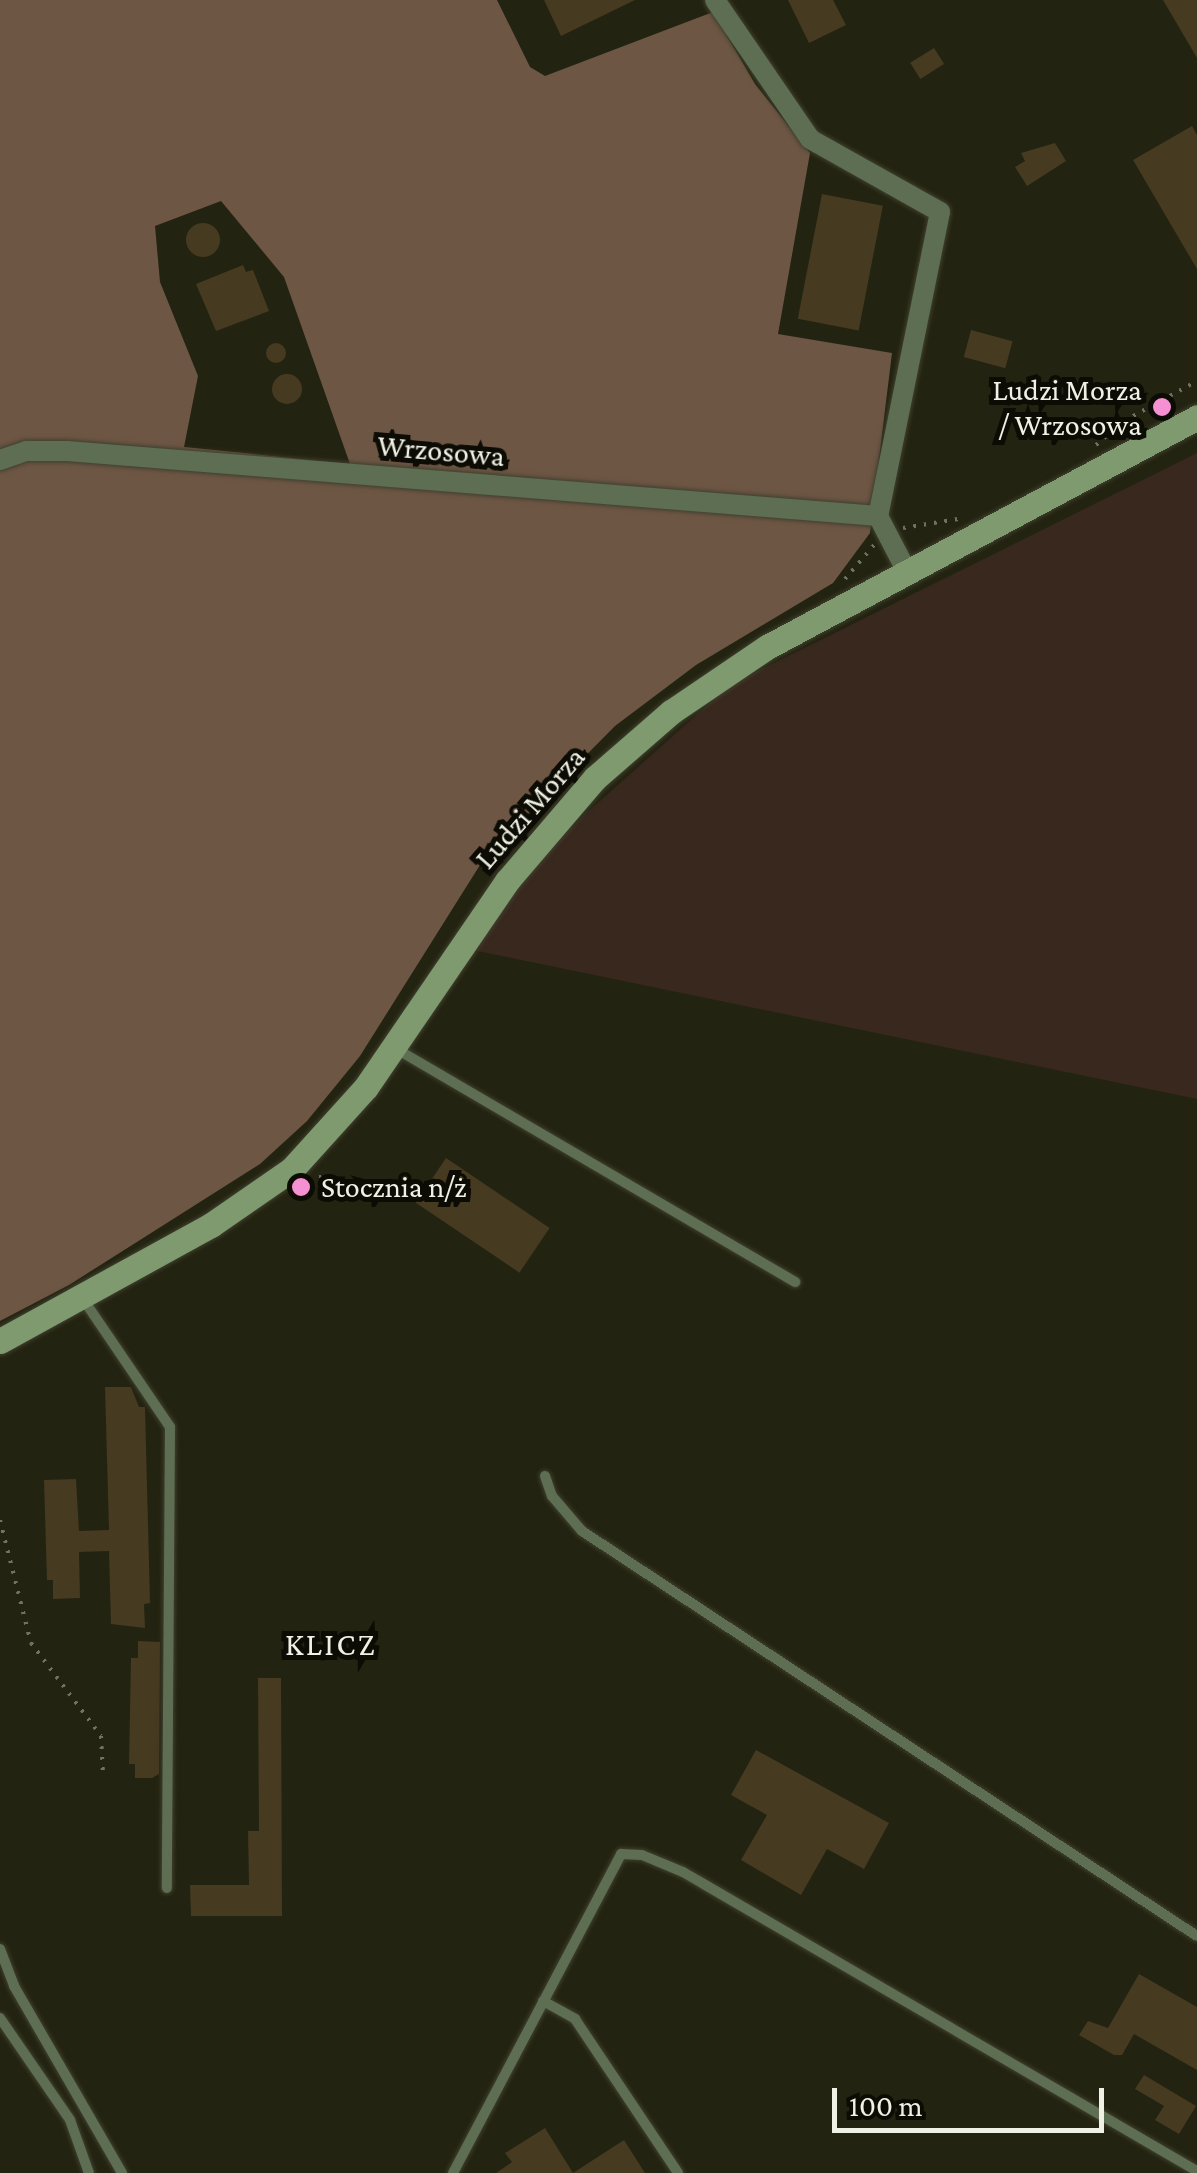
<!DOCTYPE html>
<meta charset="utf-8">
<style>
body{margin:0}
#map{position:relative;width:1197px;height:2173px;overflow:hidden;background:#232311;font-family:"Crimson Pro",serif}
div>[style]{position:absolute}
.green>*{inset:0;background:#38281d}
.forest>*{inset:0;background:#6e5644}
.building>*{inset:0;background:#463a21;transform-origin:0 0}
.round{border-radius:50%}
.path>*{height:4px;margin-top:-2px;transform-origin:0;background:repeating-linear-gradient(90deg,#727262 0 2.5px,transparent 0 10.5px)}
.roads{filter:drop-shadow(0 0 2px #40402f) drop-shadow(0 0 2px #40402f)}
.lane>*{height:10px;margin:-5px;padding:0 5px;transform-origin:5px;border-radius:5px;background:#5d6e53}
.street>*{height:20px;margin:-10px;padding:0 10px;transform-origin:10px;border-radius:10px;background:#5d6e53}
.secondary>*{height:25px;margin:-12.5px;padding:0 12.5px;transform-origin:12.5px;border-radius:12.5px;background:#7e9a6e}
.dots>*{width:28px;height:28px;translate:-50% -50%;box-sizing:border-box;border:5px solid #0c0c05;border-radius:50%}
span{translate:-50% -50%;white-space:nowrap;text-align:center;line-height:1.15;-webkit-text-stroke:10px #0c0c05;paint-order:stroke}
.poi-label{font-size:30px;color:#f0f1e5}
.right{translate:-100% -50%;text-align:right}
.left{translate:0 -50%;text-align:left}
.street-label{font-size:30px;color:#f0f1e5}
.neighbourhood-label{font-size:32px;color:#f0f1e5;letter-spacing:2.5px}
.scale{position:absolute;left:832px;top:2088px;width:272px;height:45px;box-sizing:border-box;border:5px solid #f0f1e5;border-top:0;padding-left:12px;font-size:30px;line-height:35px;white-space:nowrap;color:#f0f1e5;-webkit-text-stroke:8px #0c0c05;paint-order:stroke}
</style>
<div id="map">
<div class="green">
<div style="clip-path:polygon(1197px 453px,1197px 1099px,458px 947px,583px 816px,730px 685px)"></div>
</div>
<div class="forest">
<div style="clip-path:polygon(evenodd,0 0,497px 0,530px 67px,545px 76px,713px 12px,755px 84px,810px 153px,778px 334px,892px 353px,870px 533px,833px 583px,696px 665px,615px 726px,522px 820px,480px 865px,360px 1056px,307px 1121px,260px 1164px,69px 1285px,0 1321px,0 0,221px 201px,284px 277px,350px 464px,184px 447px,198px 376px,160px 282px,155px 226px,221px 201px)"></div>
</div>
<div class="building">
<div style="clip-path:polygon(544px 0,635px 0,561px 36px)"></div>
<div style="clip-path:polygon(788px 0,833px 0,846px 25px,809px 43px)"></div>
<div style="clip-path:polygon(1163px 0,1197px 0,1197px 58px)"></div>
<div style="left:934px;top:48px;width:19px;height:28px;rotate:58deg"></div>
<div style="clip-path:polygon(1192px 126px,1197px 135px,1197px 269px,1133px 160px)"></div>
<div style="clip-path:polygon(1055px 143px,1066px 161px,1027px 186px,1015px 167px,1025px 161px,1021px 153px)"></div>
<div style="left:822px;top:194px;width:62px;height:127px;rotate:11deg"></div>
<div class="round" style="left:186px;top:223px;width:34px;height:34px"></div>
<div style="clip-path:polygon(243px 265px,246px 272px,253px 270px,269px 311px,216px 331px,196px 284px)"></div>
<div style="left:971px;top:330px;width:43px;height:28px;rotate:15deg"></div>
<div class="round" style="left:266px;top:343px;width:20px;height:20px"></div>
<div class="round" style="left:272px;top:374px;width:30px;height:30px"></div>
<div style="left:446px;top:1158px;width:125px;height:54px;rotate:34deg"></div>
<div style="clip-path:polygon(105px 1387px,131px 1387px,139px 1407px,145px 1407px,150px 1603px,144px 1604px,145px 1628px,111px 1624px,109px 1551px,79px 1552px,80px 1598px,53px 1599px,53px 1580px,47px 1580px,44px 1480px,76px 1479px,79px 1531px,109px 1530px)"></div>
<div style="clip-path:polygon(138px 1641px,160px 1642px,159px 1774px,152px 1778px,135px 1778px,135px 1764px,129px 1764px,131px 1658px,138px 1658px)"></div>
<div style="clip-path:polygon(258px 1678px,281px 1678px,282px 1916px,191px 1916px,190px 1885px,249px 1885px,248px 1831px,259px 1831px)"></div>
<div style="clip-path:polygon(756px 1750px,889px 1823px,864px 1869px,827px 1849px,801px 1895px,741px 1860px,767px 1815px,731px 1795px)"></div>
<div style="clip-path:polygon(1139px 1974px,1197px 2007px,1197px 2070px,1134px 2034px,1122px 2055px,1114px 2055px,1079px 2035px,1088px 2021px,1108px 2028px)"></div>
<div style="clip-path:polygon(1144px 2075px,1196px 2106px,1179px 2134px,1155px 2120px,1164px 2106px,1135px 2089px)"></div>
<div style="clip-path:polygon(545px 2128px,573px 2173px,624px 2140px,645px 2173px,496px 2173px,512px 2162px,505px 2153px)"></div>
</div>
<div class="path">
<div style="left:1096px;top:445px;width:37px;rotate:-41deg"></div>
<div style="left:1124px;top:421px;width:83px;rotate:-28.7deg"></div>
<div style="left:903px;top:528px;width:56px;rotate:-9.3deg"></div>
<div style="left:845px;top:579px;width:45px;rotate:-49.5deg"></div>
<div style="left:294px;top:1196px;width:37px;rotate:-36deg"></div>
<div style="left:0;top:1520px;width:127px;rotate:75.9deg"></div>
<div style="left:31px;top:1643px;width:116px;rotate:53deg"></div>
<div style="left:101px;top:1736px;width:38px;rotate:87deg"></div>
</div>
<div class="roads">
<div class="lane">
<div style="left:393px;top:1047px;width:466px;rotate:30.3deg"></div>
<div style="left:81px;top:1296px;width:158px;rotate:55.8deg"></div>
<div style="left:170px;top:1427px;width:461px;rotate:90.4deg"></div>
<div style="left:545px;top:1476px;width:21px;rotate:71deg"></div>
<div style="left:552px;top:1496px;width:46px;rotate:49.4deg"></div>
<div style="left:582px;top:1531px;width:736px;rotate:33.37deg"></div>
<div style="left:0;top:1949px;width:40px;rotate:69deg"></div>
<div style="left:14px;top:1986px;width:216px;rotate:60deg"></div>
<div style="left:543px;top:2001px;width:37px;rotate:29deg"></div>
<div style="left:575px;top:2019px;width:185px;rotate:56.2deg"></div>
<div style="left:0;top:2018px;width:124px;rotate:55.5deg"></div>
<div style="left:70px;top:2120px;width:56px;rotate:70.3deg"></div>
<div style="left:453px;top:2173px;width:361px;rotate:-62.2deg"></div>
<div style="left:621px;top:1854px;width:21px;rotate:3deg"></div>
<div style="left:642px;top:1855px;width:44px;rotate:22.5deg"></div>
<div style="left:683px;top:1872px;width:595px;rotate:30.19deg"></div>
</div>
<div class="street">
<div style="left:715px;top:0;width:168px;rotate:55.6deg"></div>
<div style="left:810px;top:139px;width:149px;rotate:29.3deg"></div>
<div style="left:940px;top:212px;width:310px;rotate:101.5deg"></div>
<div style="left:878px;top:516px;width:63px;rotate:62.6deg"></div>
<div style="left:0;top:460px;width:28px;rotate:-19deg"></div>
<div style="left:26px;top:451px;width:41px"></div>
<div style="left:67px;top:451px;width:814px;rotate:4.58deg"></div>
</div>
<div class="secondary">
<div style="left:0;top:1341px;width:241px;rotate:-28.8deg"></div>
<div style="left:211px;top:1225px;width:98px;rotate:-34.7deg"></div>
<div style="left:292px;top:1169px;width:110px;rotate:-47.9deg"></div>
<div style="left:366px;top:1087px;width:250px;rotate:-55.6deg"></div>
<div style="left:507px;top:881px;width:135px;rotate:-49.5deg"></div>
<div style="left:595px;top:778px;width:101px;rotate:-41deg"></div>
<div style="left:671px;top:712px;width:116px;rotate:-34.1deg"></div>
<div style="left:767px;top:647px;width:488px;rotate:-28.1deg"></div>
</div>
</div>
<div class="dots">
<div style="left:1162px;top:407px;background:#f591d2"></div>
<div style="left:301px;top:1187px;background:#f591d2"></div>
</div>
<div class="poi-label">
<span class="right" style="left:1142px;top:407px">Ludzi Morza<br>/ Wrzosowa</span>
<span class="left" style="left:321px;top:1187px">Stocznia n/ż</span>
</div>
<div class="street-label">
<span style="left:441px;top:451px;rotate:5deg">Wrzosowa</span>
<span style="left:530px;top:808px;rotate:-49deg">Ludzi Morza</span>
</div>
<div class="neighbourhood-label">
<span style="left:331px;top:1644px">KLICZ</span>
</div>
<div class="scale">100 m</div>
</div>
